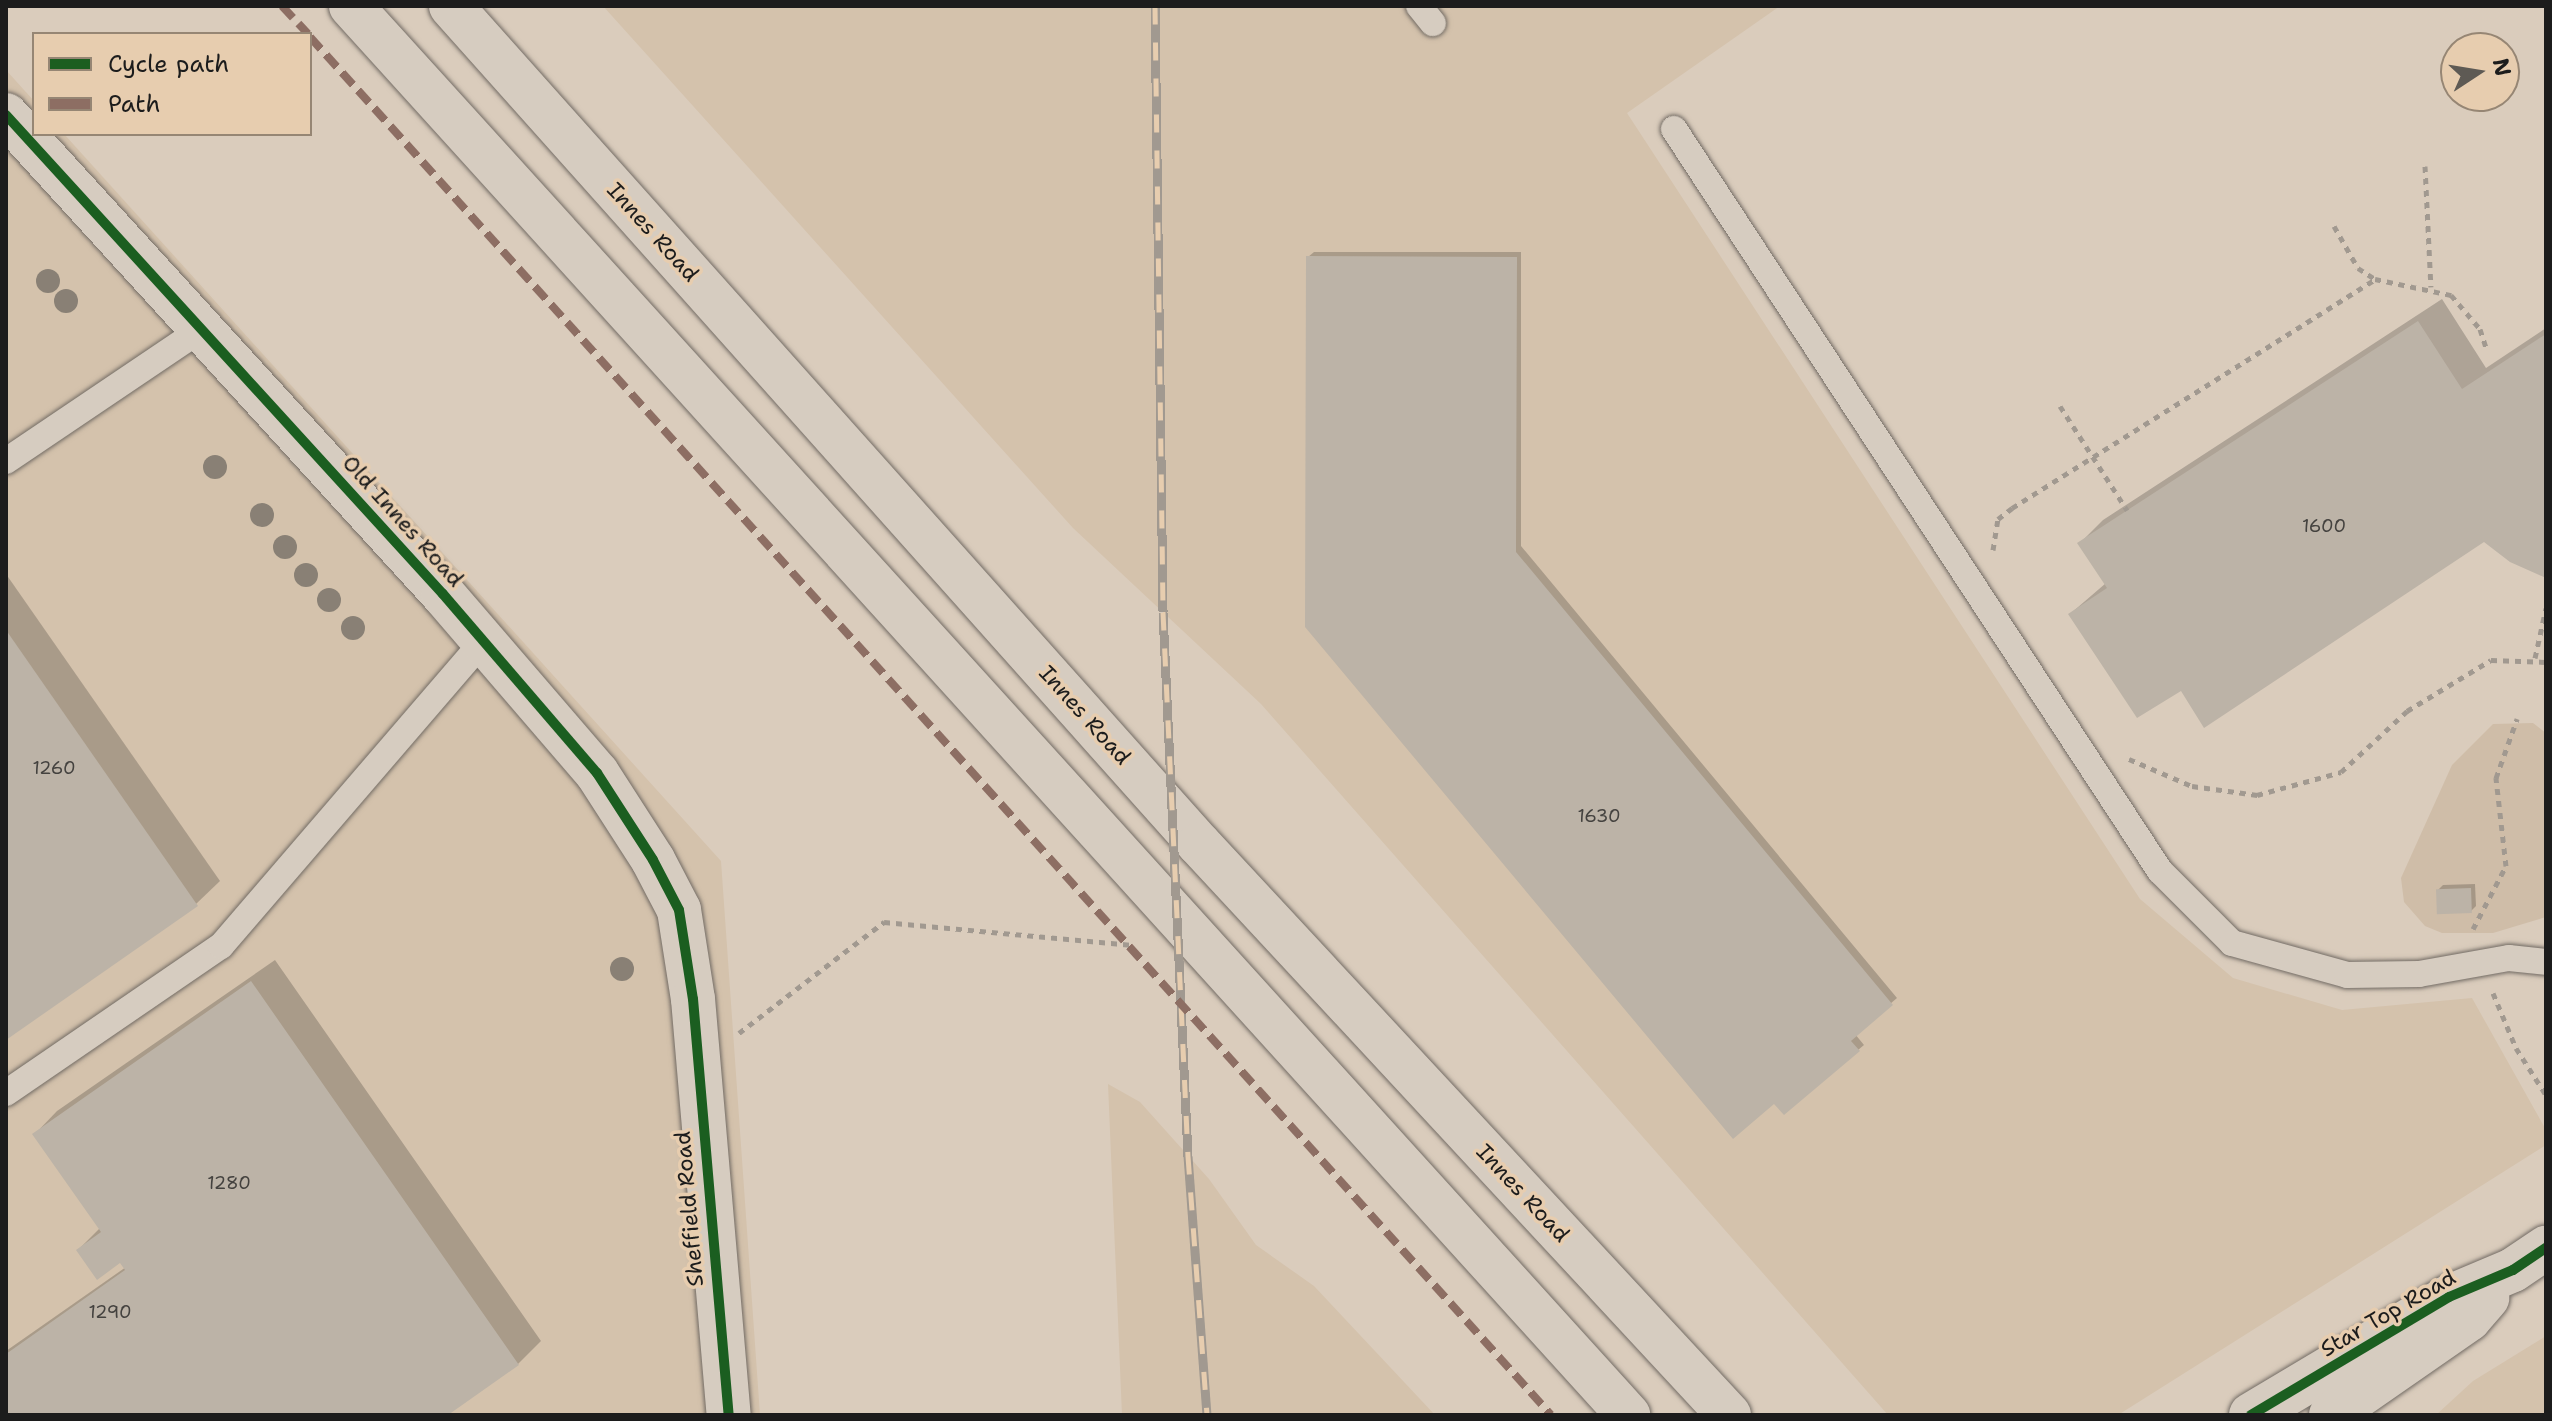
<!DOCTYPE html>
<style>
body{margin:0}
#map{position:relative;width:2552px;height:1421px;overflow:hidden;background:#daccbc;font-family:"Shantell Sans",sans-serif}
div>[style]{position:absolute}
.built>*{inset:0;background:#d4c2ac}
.green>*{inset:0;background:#cfbda8}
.shadow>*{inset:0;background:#0003}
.building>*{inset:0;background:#bcb3a7;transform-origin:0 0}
.path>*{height:5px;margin-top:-2.5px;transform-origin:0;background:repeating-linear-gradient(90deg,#a19990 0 6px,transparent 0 12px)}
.roads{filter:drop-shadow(0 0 2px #726b64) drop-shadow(0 0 2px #726b64)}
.service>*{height:26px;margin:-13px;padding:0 13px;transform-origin:13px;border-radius:13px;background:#d6ccc0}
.tertiary>*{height:44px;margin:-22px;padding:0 22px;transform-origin:22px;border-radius:22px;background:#d6ccc0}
.secondary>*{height:44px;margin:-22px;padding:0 22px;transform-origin:22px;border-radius:22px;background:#d6ccc0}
.rail>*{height:9px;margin-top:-4.5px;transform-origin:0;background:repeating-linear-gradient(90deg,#e7cdaf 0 18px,#a19990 0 36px);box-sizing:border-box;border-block:2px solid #a19990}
.quiet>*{height:8px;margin-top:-4px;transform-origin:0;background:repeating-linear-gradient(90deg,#8d6e63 0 16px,transparent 0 24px)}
.cycleway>*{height:10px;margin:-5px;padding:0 5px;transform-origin:5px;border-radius:5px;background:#1b5e20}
.trees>*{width:24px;height:24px;margin:-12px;border-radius:50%;background:#898075}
span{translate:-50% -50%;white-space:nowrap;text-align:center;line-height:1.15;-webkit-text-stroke:7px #e7cdaf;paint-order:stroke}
.number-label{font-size:18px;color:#44423f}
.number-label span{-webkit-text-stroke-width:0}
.street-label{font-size:22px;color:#1c1c1c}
.frame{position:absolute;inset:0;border:8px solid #1c1c1c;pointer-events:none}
.legend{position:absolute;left:32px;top:32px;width:280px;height:104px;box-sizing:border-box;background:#e7cdaf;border:2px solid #968674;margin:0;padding:10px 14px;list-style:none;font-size:24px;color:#1c1c1c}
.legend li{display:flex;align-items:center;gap:16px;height:40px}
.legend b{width:40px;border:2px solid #968674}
.north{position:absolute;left:2440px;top:32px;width:80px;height:80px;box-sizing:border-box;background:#e7cdaf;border:2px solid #968674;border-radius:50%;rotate:78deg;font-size:22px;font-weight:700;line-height:32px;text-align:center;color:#1c1c1c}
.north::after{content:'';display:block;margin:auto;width:28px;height:36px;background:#5e5a54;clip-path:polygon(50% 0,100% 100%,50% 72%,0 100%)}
</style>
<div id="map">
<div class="built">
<div style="clip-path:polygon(603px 6px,1780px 6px,1627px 113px,2140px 899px,2233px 978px,2342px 1010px,2472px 998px,2546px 1130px,2546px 1145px,2118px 1415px,1888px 1415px,1261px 704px,1073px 528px)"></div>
<div style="clip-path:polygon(6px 70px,34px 101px,34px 134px,64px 134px,721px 861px,760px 1415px,6px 1415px)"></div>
<div style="clip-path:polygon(1108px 1084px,1140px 1102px,1209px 1179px,1256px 1245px,1314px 1286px,1435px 1415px,1122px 1415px)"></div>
<div style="clip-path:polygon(2546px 1336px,2546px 1415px,2436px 1415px,2473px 1381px)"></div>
</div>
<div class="green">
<div style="clip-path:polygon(2533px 723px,2546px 733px,2546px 917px,2493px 933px,2442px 933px,2425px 926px,2404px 902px,2401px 878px,2452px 765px,2493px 724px)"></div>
</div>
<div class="shadow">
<div style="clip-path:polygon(1314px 252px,1521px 252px,1521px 546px,1897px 998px,1855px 1034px,1864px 1045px,1784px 1112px,1308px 257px)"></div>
<div style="clip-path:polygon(2442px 299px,2486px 368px,2546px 328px,2546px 576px,2484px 539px,2182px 689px,2070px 614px,2106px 583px,2080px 543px,2103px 520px)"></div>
<div style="clip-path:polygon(6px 574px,220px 881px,196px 904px,6px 1037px)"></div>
<div style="clip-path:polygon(2475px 884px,2476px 906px,2471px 911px,2438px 890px,2443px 885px)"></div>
<div style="clip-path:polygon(275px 960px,541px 1341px,518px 1364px,444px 1415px,6px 1415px,6px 1351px,126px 1267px,121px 1260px,78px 1250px,100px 1228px,34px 1135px,57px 1111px)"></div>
</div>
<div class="building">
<div style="clip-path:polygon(1306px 256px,1517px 257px,1516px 552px,1893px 1005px,1851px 1041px,1860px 1051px,1784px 1115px,1774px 1104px,1733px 1139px,1305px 627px)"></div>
<div style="clip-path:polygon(2418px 321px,2462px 389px,2546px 334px,2546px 578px,2510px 562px,2484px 542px,2204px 728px,2181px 691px,2137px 718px,2068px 614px,2107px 588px,2077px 543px)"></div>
<div style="clip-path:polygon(6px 630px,198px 906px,6px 1040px)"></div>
<div style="left:2471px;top:888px;width:25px;height:35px;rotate:88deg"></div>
<div style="clip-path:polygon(251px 981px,519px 1365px,448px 1415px,6px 1415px,6px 1354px,125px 1270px,120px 1263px,97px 1280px,76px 1250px,101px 1232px,32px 1134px)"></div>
</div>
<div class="path">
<div style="left:2425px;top:166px;width:121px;rotate:87.2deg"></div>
<div style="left:2334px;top:226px;width:48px;rotate:60.3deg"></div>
<div style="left:2358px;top:268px;width:20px;rotate:33deg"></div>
<div style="left:2375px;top:279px;width:78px;rotate:11.9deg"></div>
<div style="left:2451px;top:295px;width:45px;rotate:49.5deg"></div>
<div style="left:2480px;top:329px;width:19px;rotate:72deg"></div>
<div style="left:2060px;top:406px;width:124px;rotate:57.2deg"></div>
<div style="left:1993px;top:550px;width:31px;rotate:-81deg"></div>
<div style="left:1998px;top:519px;width:18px;rotate:-38deg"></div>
<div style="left:2012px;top:508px;width:429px;rotate:-32.2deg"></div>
<div style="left:2535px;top:658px;width:51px;rotate:-77.6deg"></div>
<div style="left:2129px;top:759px;width:69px;rotate:23.2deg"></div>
<div style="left:2192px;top:786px;width:66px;rotate:7.9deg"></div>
<div style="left:2257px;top:795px;width:87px;rotate:-15.3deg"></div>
<div style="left:2341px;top:772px;width:90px;rotate:-42.7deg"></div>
<div style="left:2407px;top:711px;width:98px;rotate:-31.3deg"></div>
<div style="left:2491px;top:660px;width:55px;rotate:2.1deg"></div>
<div style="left:2473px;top:929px;width:71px;rotate:-62.4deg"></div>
<div style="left:2506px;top:866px;width:89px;rotate:-96.5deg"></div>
<div style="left:2496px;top:778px;width:63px;rotate:-70.4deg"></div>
<div style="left:2493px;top:993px;width:60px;rotate:67.3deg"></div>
<div style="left:2516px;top:1048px;width:56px;rotate:57.4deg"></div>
<div style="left:739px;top:1033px;width:183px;rotate:-37.4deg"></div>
<div style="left:884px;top:922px;width:247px;rotate:5.3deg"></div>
</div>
<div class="roads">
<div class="service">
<div style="left:1419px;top:6px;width:22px;rotate:51deg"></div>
<div style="left:1674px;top:129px;width:887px;rotate:56.78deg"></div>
<div style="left:2160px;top:871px;width:102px;rotate:45deg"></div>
<div style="left:2232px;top:943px;width:119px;rotate:15.5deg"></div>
<div style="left:2347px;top:975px;width:72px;rotate:-0.8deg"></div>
<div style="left:2419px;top:974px;width:91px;rotate:-10.1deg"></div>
<div style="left:2509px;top:958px;width:37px;rotate:6deg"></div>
<div style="left:6px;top:461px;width:236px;rotate:-34deg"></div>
<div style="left:6px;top:1093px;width:260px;rotate:-34.4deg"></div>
<div style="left:221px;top:946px;width:402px;rotate:-49.3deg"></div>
</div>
<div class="tertiary">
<div style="left:6px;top:115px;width:648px;rotate:47.63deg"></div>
<div style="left:443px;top:594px;width:236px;rotate:49.3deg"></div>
<div style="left:597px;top:773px;width:103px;rotate:57.2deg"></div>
<div style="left:653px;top:860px;width:56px;rotate:62.5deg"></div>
<div style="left:679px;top:910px;width:90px;rotate:81.1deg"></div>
<div style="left:693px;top:999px;width:418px;rotate:85.1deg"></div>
<div style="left:2251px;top:1415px;width:230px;rotate:-30.8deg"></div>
<div style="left:2449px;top:1297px;width:69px;rotate:-22.9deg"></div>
<div style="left:2513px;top:1270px;width:40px;rotate:-34deg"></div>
<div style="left:2331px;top:1415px;width:168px;rotate:-34.8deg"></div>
<div style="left:2469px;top:1319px;width:28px;rotate:-49deg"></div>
</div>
<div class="secondary">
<div style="left:351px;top:6px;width:1902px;rotate:47.81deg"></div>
<div style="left:451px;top:6px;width:1123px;rotate:48.25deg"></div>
<div style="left:1199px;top:844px;width:779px;rotate:47.13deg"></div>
</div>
</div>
<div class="rail">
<div style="left:1155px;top:6px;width:606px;rotate:89.24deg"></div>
<div style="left:1163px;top:612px;width:545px;rotate:87.37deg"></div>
<div style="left:1188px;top:1156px;width:260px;rotate:85.8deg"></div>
</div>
<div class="quiet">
<div style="left:282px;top:6px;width:38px;rotate:47deg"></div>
<div style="left:310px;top:37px;width:1854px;rotate:47.99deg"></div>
</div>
<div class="cycleway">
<div style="left:6px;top:115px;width:648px;rotate:47.63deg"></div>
<div style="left:443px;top:594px;width:236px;rotate:49.3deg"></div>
<div style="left:597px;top:773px;width:103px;rotate:57.2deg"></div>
<div style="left:653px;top:860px;width:56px;rotate:62.5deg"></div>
<div style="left:679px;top:910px;width:90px;rotate:81.1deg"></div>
<div style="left:693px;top:999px;width:418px;rotate:85.1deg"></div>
<div style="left:2251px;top:1415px;width:230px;rotate:-30.8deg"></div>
<div style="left:2449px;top:1297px;width:69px;rotate:-22.9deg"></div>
<div style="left:2513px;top:1270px;width:40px;rotate:-34deg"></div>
</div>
<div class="trees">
<div style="left:48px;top:281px"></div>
<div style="left:66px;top:301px"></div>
<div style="left:215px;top:467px"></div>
<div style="left:262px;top:515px"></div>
<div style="left:285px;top:547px"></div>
<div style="left:306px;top:575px"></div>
<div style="left:329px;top:600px"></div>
<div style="left:353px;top:628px"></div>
<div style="left:622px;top:969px"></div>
</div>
<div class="number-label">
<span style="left:2324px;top:526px">1600</span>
<span style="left:54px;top:768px">1260</span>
<span style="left:1599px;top:816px">1630</span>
<span style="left:229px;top:1183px">1280</span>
<span style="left:110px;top:1312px">1290</span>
</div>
<div class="street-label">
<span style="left:653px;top:232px;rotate:48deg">Innes Road</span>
<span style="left:403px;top:521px;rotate:48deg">Old Innes Road</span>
<span style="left:1085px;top:715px;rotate:48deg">Innes Road</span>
<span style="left:1523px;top:1193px;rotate:47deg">Innes Road</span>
<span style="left:689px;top:1209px;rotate:-95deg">Sheffield Road</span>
<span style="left:2388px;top:1313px;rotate:-30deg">Star Top Road</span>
</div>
<div class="frame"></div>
<ul class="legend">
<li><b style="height:10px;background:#1b5e20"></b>Cycle path</li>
<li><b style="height:10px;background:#8d6e63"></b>Path</li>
</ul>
<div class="north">N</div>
</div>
